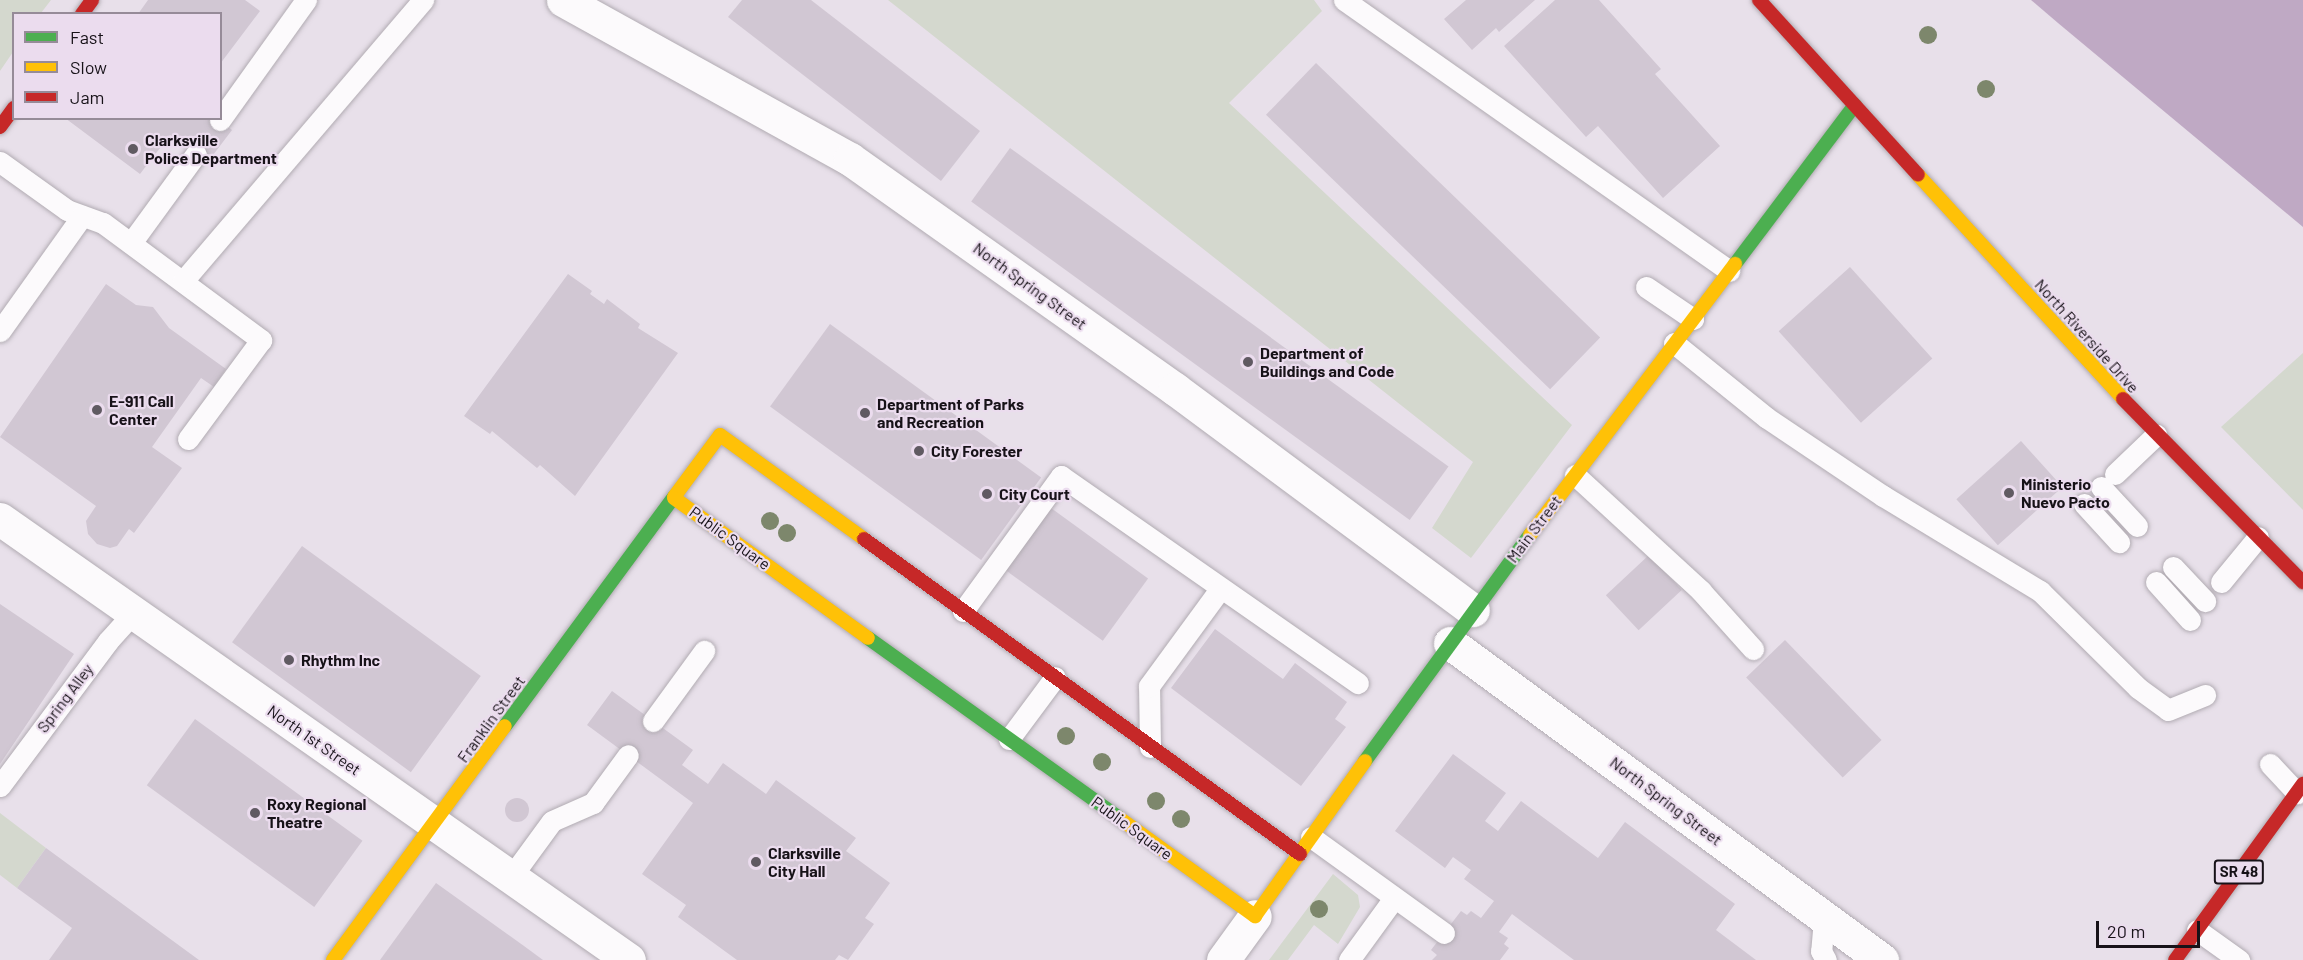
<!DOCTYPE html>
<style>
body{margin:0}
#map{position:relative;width:2303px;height:960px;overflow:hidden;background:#e8e0ea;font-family:Barlow,sans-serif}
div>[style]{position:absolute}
.green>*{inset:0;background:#d4d8ce}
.water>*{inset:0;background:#bfa9c4}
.building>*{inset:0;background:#d1c7d3;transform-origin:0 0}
.round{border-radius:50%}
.roads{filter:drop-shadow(0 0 2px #b1abb2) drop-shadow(0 0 2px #b1abb2)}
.lane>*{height:21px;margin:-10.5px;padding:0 10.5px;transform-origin:10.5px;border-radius:10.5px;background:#fcfafc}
.street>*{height:33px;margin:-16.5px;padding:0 16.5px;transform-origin:16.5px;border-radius:16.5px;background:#fcfafc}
.fast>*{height:14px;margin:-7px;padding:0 7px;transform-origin:7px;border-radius:7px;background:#4caf50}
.slow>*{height:14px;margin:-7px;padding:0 7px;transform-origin:7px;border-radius:7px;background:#ffc107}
.jam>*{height:14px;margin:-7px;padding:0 7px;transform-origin:7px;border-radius:7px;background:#c62828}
.trees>*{width:18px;height:18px;margin:-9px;border-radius:50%;background:#7d876c}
.dots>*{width:16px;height:16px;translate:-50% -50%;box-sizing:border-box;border:3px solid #ebdcee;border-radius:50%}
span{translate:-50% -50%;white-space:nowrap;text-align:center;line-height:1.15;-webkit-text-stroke:4.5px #ebdcee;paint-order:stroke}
.shield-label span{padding:2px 4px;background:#ebdcee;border:2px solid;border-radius:4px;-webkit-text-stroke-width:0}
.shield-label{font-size:15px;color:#171218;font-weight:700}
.poi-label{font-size:16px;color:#171218;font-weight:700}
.left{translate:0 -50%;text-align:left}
.street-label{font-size:16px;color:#171218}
.legend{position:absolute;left:12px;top:12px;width:210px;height:108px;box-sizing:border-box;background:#ebdcee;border:2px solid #968b98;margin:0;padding:8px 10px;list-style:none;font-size:18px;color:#171218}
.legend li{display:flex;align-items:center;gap:12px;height:30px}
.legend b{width:30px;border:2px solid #968b98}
.scale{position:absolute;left:2096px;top:921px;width:104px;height:27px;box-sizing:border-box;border:3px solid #171218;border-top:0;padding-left:8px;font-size:18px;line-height:21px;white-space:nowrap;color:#171218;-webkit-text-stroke:4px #ebdcee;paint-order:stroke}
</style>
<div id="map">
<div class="green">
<div style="clip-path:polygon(0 0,51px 0,41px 13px,14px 14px,13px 52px,0 71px)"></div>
<div style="clip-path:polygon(888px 0,1314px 0,1322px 11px,1229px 103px,1572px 425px,1471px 558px,1432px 528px,1473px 462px)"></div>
<div style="clip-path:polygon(2303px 353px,2303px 510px,2221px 427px)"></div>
<div style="clip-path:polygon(0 813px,46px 848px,17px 888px,0 875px)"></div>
<div style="clip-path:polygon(1333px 874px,1358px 895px,1360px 907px,1338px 944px,1314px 925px,1288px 960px,1269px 960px)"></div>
</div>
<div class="water">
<div style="clip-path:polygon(2031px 0,2303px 0,2303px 227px,2058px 23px)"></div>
</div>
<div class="building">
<div style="clip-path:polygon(148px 0,245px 0,260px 11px,220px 64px,220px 14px,138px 14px)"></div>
<div style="clip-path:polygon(742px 0,811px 0,980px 131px,941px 181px,728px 17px)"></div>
<div style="clip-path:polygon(1466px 0,1535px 0,1499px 32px,1496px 28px,1472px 50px,1444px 19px)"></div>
<div style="clip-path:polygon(1555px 0,1599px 0,1661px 69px,1655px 74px,1720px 146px,1663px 198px,1598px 126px,1586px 137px,1504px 46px)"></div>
<div style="left:1316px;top:63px;width:395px;height:72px;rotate:44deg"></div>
<div style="clip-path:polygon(65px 118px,217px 118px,232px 130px,207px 163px,170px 135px,140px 174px)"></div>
<div style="left:1010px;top:148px;width:542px;height:66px;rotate:36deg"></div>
<div style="left:1850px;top:267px;width:123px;height:96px;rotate:48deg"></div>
<div style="clip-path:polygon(568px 274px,592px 291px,590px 294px,604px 304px,607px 299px,640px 324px,638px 328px,678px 353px,575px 496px,540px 465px,537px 468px,492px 431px,490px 434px,464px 416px)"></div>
<div style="clip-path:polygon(106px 284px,136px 305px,153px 307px,169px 328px,226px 369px,214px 387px,201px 378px,152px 447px,182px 468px,134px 533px,129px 529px,117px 546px,110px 548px,97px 544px,88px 534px,86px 521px,96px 506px,0 437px)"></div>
<div style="left:830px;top:324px;width:261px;height:102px;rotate:36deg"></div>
<div style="left:2021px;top:441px;width:62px;height:87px;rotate:48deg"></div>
<div style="left:1051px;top:508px;width:120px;height:77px;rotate:36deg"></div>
<div style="left:302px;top:546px;width:221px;height:119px;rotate:36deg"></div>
<div style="left:1649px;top:555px;width:48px;height:59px;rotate:47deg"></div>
<div style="clip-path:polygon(0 604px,74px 654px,0 764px)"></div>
<div style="clip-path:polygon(1215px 629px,1283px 679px,1295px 663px,1347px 702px,1335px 719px,1346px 727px,1301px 786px,1171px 688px)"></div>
<div style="left:1785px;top:640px;width:139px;height:54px;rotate:46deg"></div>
<div style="clip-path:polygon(612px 691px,693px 750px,682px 765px,708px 784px,723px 763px,766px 794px,776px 780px,856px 838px,846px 851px,890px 883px,865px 918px,874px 924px,848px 960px,839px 955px,835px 960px,737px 960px,678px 917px,686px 905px,642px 874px,693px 803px,587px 725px)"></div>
<div style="left:195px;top:719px;width:207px;height:82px;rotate:36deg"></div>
<div style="clip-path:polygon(1453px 754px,1506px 793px,1485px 821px,1498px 831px,1521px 801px,1598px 858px,1625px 822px,1735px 904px,1716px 930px,1756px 960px,1574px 960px,1512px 914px,1499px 932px,1508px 938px,1504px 944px,1509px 948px,1500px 960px,1432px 960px,1437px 955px,1431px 950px,1461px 911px,1467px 915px,1471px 911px,1481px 918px,1494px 901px,1464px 879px,1471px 870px,1453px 857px,1445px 868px,1395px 831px)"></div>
<div class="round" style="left:505px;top:798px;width:24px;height:24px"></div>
<div style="clip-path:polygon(46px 848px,199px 960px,49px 960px,72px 928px,17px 888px)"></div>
<div style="clip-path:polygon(436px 883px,524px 946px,543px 960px,380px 960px)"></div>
</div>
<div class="roads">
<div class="lane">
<div style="left:1344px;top:0;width:471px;rotate:35.1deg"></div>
<div style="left:220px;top:120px;width:148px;rotate:-54.4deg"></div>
<div style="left:0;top:162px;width:82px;rotate:35.6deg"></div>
<div style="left:67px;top:210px;width:38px;rotate:20deg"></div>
<div style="left:103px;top:223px;width:197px;rotate:36.5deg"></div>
<div style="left:261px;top:340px;width:123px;rotate:126.4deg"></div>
<div style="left:131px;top:243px;width:110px;rotate:-53.9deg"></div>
<div style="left:183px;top:281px;width:370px;rotate:-49.5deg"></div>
<div style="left:1646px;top:287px;width:57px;rotate:34.2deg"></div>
<div style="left:0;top:331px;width:141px;rotate:-54.5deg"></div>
<div style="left:1674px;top:343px;width:119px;rotate:38.9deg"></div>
<div style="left:1767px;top:418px;width:140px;rotate:33.9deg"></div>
<div style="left:1883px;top:496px;width:184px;rotate:31.2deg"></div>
<div style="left:2040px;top:591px;width:138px;rotate:44.7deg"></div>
<div style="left:2138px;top:688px;width:37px;rotate:36deg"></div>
<div style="left:2168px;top:710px;width:40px;rotate:-22deg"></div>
<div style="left:2115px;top:474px;width:57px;rotate:-43.6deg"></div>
<div style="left:1575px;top:475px;width:171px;rotate:42.6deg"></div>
<div style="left:1701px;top:591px;width:78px;rotate:48.1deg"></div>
<div style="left:2101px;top:487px;width:53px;rotate:47.3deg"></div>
<div style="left:2084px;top:504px;width:52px;rotate:47.4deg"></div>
<div style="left:2173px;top:567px;width:47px;rotate:46.7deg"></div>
<div style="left:2156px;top:582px;width:51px;rotate:48.2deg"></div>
<div style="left:2221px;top:582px;width:58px;rotate:-50.6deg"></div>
<div style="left:963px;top:611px;width:167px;rotate:-54deg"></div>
<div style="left:1061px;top:476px;width:362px;rotate:34.9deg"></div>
<div style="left:653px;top:721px;width:87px;rotate:-53.9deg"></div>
<div style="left:1009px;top:739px;width:77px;rotate:-53.4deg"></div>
<div style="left:1150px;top:747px;width:61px;rotate:-90.9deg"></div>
<div style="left:1149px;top:686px;width:120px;rotate:-53.8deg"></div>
<div style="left:2270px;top:764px;width:40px;rotate:47deg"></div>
<div style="left:0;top:786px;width:181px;rotate:-53.3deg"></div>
<div style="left:108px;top:641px;width:38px;rotate:-48deg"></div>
<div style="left:1311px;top:837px;width:164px;rotate:35.8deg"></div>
<div style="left:511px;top:877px;width:69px;rotate:-53.8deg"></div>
<div style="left:552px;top:821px;width:45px;rotate:-23.7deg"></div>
<div style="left:593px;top:803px;width:59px;rotate:-53.9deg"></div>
<div style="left:1824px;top:919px;width:32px;rotate:95deg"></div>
<div style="left:1821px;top:951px;width:10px;rotate:61deg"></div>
<div style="left:2197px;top:930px;width:52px;rotate:35.5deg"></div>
<div style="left:1349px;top:960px;width:77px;rotate:-54deg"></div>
</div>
<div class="street">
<div style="left:563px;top:0;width:328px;rotate:29deg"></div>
<div style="left:850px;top:159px;width:398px;rotate:35.3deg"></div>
<div style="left:1175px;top:389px;width:371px;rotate:36.6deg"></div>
<div style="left:0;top:519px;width:768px;rotate:35.03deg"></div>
<div style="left:1450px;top:643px;width:536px;rotate:36.27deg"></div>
<div style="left:1223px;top:960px;width:54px;rotate:-54deg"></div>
</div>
<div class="fast">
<div style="left:1735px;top:264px;width:199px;rotate:-53deg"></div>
<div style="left:868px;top:638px;width:309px;rotate:35.6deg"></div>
<div style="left:505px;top:726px;width:285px;rotate:-53.6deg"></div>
<div style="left:1365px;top:761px;width:280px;rotate:-53.9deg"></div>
</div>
<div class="slow">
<div style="left:1918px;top:175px;width:304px;rotate:47.5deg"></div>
<div style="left:674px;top:497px;width:77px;rotate:-53.4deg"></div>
<div style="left:720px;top:435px;width:178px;rotate:35.8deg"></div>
<div style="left:674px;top:498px;width:239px;rotate:35.8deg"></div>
<div style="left:1530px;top:535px;width:340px;rotate:-52.9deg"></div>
<div style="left:1119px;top:818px;width:168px;rotate:35.8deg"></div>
<div style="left:1255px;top:916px;width:190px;rotate:-54.6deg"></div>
<div style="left:333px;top:960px;width:290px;rotate:-53.7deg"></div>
</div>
<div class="jam">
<div style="left:1759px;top:0;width:236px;rotate:47.7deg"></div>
<div style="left:82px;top:14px;width:17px;rotate:-54deg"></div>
<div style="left:0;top:127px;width:24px;rotate:-54deg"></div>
<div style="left:2123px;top:399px;width:257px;rotate:45.5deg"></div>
<div style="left:864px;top:539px;width:538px;rotate:35.85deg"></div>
<div style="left:2175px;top:960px;width:218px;rotate:-54deg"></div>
</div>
</div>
<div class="trees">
<div style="left:1928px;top:35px"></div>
<div style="left:1986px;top:89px"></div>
<div style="left:770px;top:521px"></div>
<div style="left:787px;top:533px"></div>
<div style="left:1066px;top:736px"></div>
<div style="left:1102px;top:762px"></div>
<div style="left:1156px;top:801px"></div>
<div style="left:1181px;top:819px"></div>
<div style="left:1319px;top:909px"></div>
</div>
<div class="dots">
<div style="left:133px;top:149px;background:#605a62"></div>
<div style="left:1248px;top:362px;background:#605a62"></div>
<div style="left:97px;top:410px;background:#605a62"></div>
<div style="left:865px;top:413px;background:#605a62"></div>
<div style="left:919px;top:451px;background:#605a62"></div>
<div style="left:2009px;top:493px;background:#605a62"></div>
<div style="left:987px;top:494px;background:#605a62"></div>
<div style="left:289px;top:660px;background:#605a62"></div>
<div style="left:255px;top:813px;background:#605a62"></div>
<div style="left:756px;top:862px;background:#605a62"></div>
</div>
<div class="shield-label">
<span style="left:2239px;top:872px">SR 48</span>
</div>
<div class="poi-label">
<span class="left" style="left:145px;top:149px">Clarksville<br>Police Department</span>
<span class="left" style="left:1260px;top:362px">Department of<br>Buildings and Code</span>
<span class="left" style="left:109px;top:410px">E-911 Call<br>Center</span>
<span class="left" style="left:877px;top:413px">Department of Parks<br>and Recreation</span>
<span class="left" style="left:931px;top:451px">City Forester</span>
<span class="left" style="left:2021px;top:493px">Ministerio<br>Nuevo Pacto</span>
<span class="left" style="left:999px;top:494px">City Court</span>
<span class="left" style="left:301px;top:660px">Rhythm Inc</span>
<span class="left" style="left:267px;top:813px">Roxy Regional<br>Theatre</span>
<span class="left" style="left:768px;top:862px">Clarksville<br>City Hall</span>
</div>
<div class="street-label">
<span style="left:1030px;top:286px;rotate:36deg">North Spring Street</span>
<span style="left:2087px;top:336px;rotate:48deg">North Riverside Drive</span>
<span style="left:1534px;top:529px;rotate:-53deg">Main Street</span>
<span style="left:730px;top:538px;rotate:36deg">Public Square</span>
<span style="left:65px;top:698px;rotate:-53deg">Spring Alley</span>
<span style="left:491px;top:719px;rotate:-54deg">Franklin Street</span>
<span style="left:314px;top:740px;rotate:35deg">North 1st Street</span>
<span style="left:1666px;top:801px;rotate:37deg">North Spring Street</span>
<span style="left:1132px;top:828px;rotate:36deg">Public Square</span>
</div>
<ul class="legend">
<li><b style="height:8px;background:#4caf50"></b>Fast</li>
<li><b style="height:8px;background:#ffc107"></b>Slow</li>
<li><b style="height:8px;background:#c62828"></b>Jam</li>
</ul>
<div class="scale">20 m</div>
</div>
